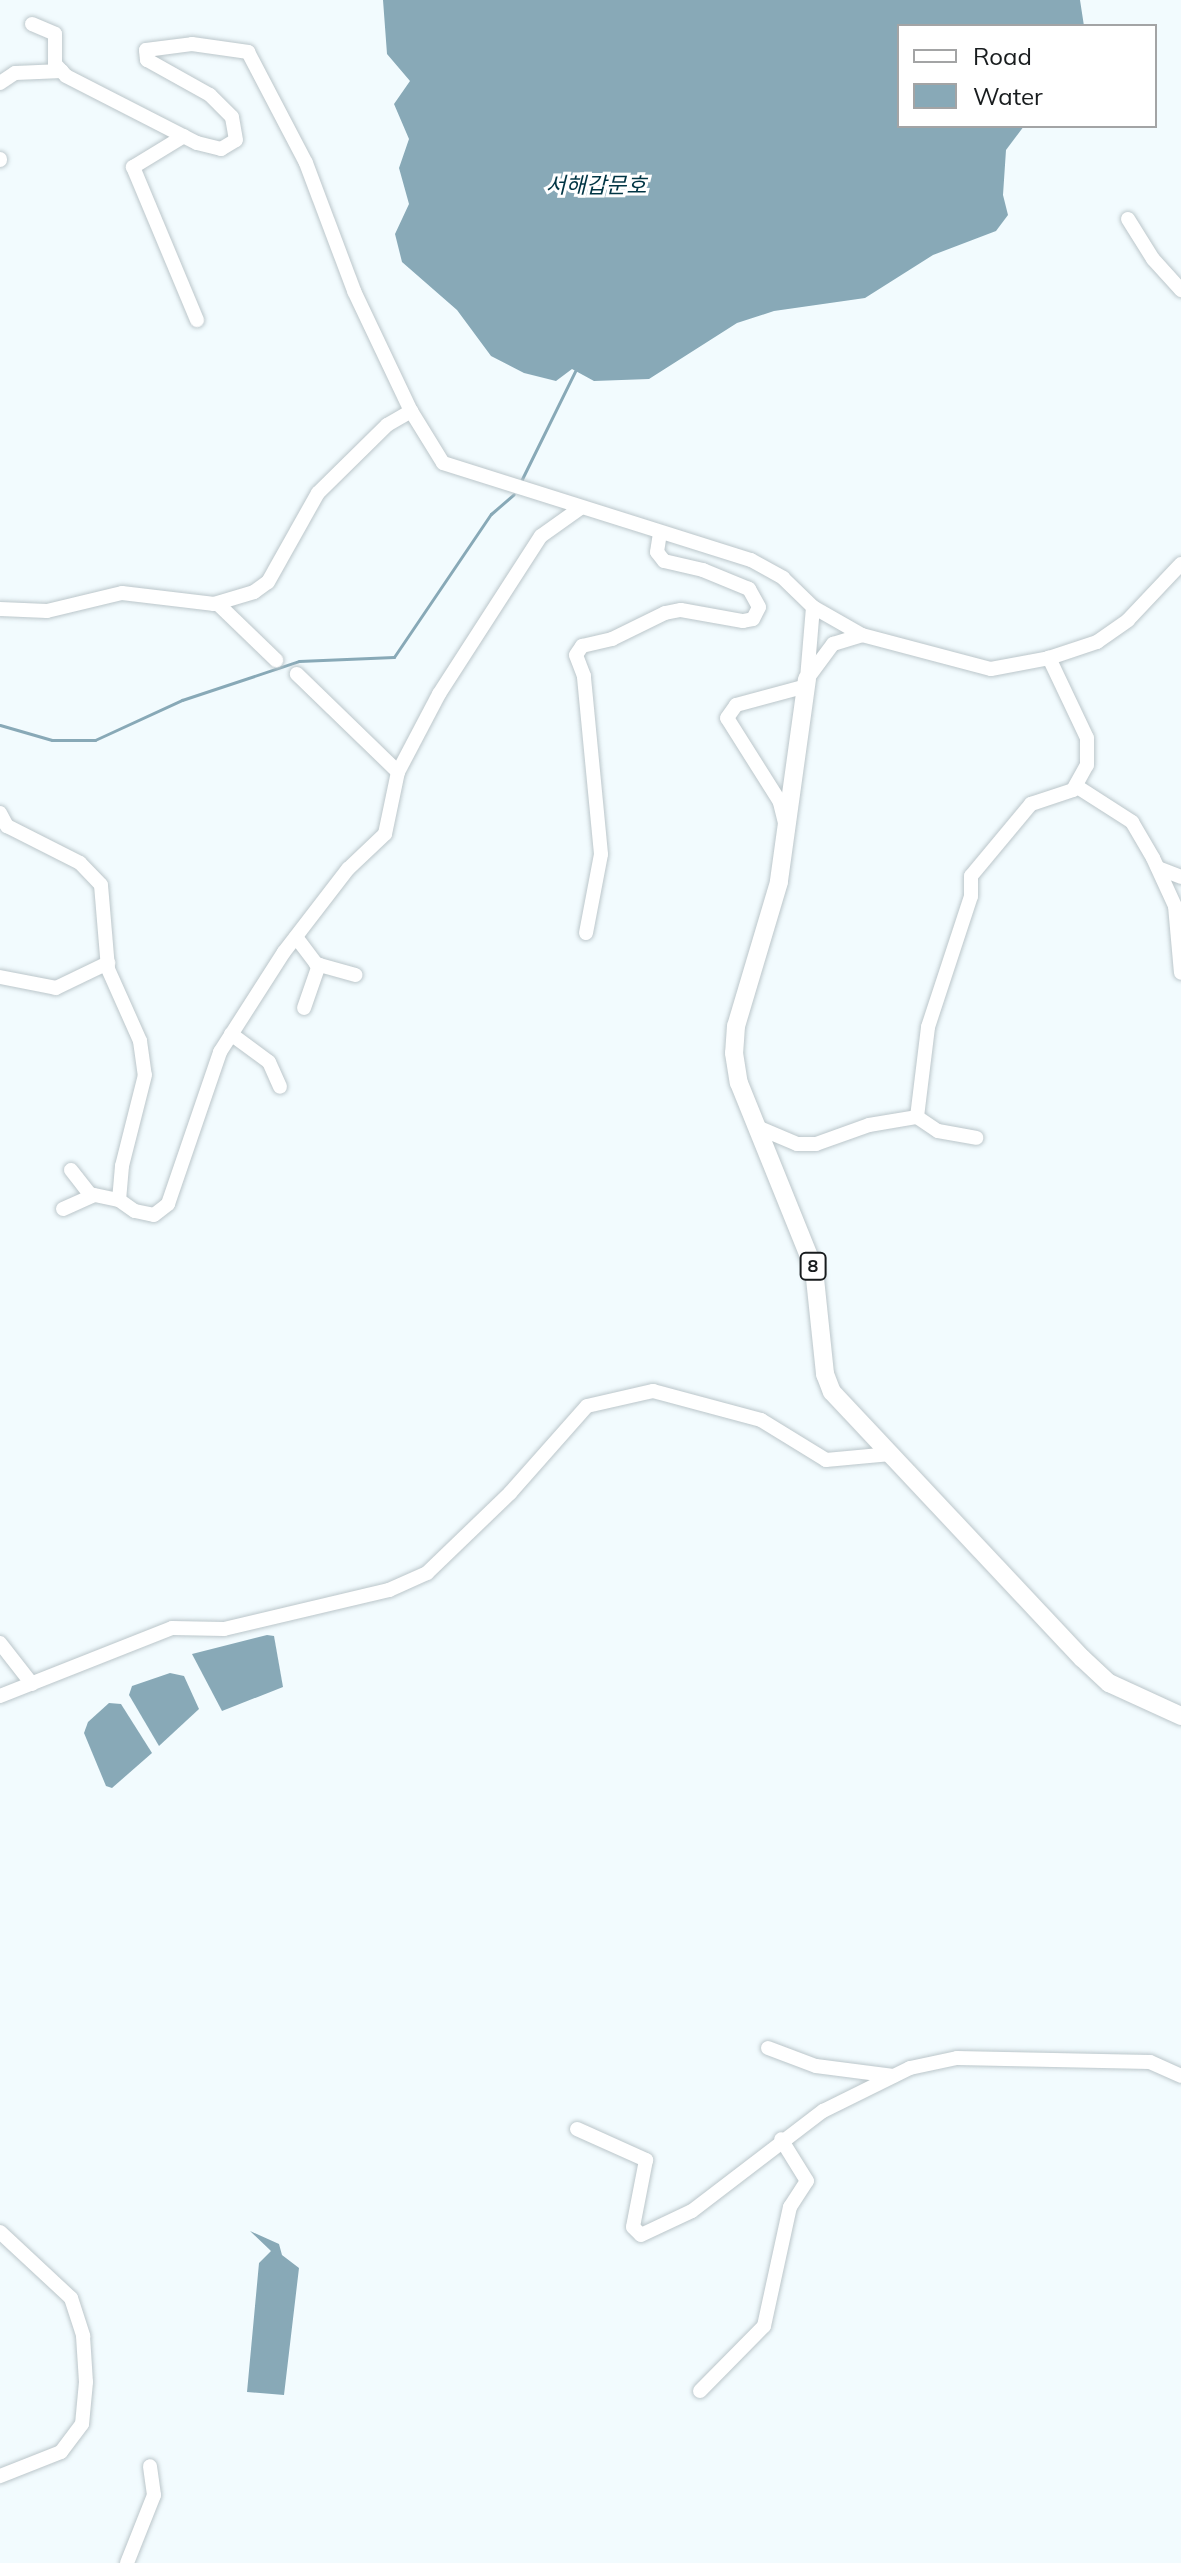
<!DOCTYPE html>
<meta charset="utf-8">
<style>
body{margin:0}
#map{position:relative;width:1181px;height:2563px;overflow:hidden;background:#f2fbfe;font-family:Mulish,"Noto Sans KR",sans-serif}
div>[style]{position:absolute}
.water>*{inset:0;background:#88a9b7}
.stream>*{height:3px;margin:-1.5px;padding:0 1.5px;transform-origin:1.5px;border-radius:1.5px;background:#88a9b7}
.roads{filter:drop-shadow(0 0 2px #bbc6ca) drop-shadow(0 0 2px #bbc6ca)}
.minor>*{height:14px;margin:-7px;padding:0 7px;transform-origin:7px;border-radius:7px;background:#fff}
.major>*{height:18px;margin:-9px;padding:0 9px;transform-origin:9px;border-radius:9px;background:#fff}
span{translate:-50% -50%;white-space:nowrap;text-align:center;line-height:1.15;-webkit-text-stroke:6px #fff;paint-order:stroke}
.shield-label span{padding:2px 6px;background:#fff;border:2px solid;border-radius:6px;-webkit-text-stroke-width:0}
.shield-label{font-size:18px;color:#181c1e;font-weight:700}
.water-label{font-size:22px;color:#013544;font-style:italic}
.legend{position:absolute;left:897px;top:24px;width:260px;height:104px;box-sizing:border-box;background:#fff;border:2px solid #a3a4a5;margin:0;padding:10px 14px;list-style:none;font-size:24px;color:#181c1e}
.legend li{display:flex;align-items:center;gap:16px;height:40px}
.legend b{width:40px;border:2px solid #a3a4a5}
</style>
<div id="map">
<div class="water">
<div style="clip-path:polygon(383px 0,1080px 0,1084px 26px,899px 26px,899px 126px,1024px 126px,1006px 150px,1003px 195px,1008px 215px,996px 231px,933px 255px,865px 298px,774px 311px,737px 323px,649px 379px,594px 381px,572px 369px,556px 381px,524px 373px,491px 356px,457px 310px,402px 262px,395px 234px,409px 204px,399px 168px,409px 139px,394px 104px,410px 81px,387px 54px)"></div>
<div style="clip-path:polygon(267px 1635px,274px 1636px,283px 1687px,222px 1711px,192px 1654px)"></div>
<div style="clip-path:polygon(170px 1673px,184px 1676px,199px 1709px,159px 1746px,129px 1695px,132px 1686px)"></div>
<div style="clip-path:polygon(109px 1703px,121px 1704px,152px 1753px,112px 1788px,106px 1786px,84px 1733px,88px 1722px)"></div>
<div style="clip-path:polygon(250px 2231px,279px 2244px,282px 2255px,299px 2268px,284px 2395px,247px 2392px,259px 2263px,271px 2251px)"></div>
</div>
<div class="stream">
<div style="left:521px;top:481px;width:125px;rotate:-63.8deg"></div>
<div style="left:0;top:725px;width:54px;rotate:16.1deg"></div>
<div style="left:52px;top:740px;width:43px"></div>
<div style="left:95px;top:740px;width:96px;rotate:-24.7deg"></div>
<div style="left:182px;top:700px;width:123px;rotate:-18.4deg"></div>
<div style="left:299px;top:661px;width:95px;rotate:-2.4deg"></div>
<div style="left:394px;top:657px;width:173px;rotate:-55.9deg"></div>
<div style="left:491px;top:514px;width:30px;rotate:-41deg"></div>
</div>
<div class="roads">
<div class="minor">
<div style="left:32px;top:24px;width:25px;rotate:23deg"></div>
<div style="left:55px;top:34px;width:30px;rotate:90deg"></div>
<div style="left:55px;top:64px;width:16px;rotate:47deg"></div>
<div style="left:66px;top:76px;width:147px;rotate:27.1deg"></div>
<div style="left:197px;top:143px;width:25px;rotate:14deg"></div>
<div style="left:221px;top:149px;width:17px;rotate:-31deg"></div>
<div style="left:236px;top:140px;width:23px;rotate:-100deg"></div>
<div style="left:232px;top:117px;width:31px;rotate:-135deg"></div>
<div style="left:210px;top:95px;width:72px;rotate:-150.9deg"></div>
<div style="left:147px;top:60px;width:10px;rotate:-96deg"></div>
<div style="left:146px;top:50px;width:46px;rotate:-7.4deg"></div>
<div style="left:192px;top:44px;width:57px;rotate:8.1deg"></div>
<div style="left:248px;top:52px;width:125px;rotate:62.4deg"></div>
<div style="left:306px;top:163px;width:137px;rotate:69.4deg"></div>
<div style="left:354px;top:291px;width:133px;rotate:64.6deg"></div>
<div style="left:411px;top:411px;width:61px;rotate:58.4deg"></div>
<div style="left:443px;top:463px;width:323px;rotate:17.5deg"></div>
<div style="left:751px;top:560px;width:37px;rotate:29deg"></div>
<div style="left:783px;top:578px;width:42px;rotate:44deg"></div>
<div style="left:813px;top:607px;width:72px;rotate:94.8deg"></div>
<div style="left:807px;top:679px;width:44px;rotate:-53.4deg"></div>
<div style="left:833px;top:644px;width:30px;rotate:-17deg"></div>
<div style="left:862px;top:635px;width:133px;rotate:14.8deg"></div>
<div style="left:991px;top:669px;width:59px;rotate:-10.7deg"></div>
<div style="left:1049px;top:658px;width:51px;rotate:-18.4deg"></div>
<div style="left:1097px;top:642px;width:38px;rotate:-35deg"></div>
<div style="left:1128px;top:620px;width:77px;rotate:-46.6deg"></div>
<div style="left:0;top:83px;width:18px;rotate:-34deg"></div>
<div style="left:15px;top:73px;width:47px;rotate:-2.4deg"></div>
<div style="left:184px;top:136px;width:60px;rotate:148.7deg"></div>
<div style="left:133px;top:167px;width:166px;rotate:67.3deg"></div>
<div style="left:0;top:159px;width:1px;rotate:90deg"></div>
<div style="left:1128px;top:219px;width:47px;rotate:58deg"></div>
<div style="left:1153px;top:259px;width:42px;rotate:47.9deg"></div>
<div style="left:218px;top:604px;width:81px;rotate:44deg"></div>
<div style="left:813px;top:607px;width:56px;rotate:29.7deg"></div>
<div style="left:0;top:609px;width:47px;rotate:2.4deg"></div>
<div style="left:47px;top:611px;width:77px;rotate:-13.5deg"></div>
<div style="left:122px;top:593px;width:93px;rotate:6.8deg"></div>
<div style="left:214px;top:604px;width:42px;rotate:-16.7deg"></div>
<div style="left:254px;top:592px;width:17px;rotate:-36deg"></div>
<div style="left:268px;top:582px;width:102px;rotate:-60.7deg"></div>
<div style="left:318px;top:493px;width:97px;rotate:-44.6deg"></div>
<div style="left:387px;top:425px;width:28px;rotate:-30deg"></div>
<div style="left:398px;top:772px;width:88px;rotate:-62.3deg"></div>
<div style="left:439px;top:694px;width:188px;rotate:-57.2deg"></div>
<div style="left:541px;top:536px;width:47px;rotate:-35.4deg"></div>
<div style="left:1076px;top:786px;width:67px;rotate:32.7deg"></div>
<div style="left:1132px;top:822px;width:42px;rotate:59.7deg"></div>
<div style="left:1153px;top:858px;width:53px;rotate:65.4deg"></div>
<div style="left:1175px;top:906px;width:67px;rotate:84.9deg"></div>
<div style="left:0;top:813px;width:15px;rotate:62deg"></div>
<div style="left:7px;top:826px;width:82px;rotate:26.9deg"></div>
<div style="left:80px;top:863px;width:30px;rotate:46deg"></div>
<div style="left:101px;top:885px;width:84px;rotate:85.2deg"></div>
<div style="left:108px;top:969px;width:79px;rotate:66deg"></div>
<div style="left:140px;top:1041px;width:34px;rotate:82deg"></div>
<div style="left:145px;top:1075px;width:94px;rotate:104.2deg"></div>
<div style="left:122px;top:1166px;width:34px;rotate:95deg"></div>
<div style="left:787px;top:831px;width:30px;rotate:-104deg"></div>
<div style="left:780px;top:802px;width:99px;rotate:-122.2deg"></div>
<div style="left:727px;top:718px;width:16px;rotate:-55deg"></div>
<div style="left:736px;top:705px;width:73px;rotate:-15deg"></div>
<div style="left:1158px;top:868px;width:25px;rotate:21deg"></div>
<div style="left:586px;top:933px;width:80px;rotate:-79.2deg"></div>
<div style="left:601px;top:854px;width:179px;rotate:-95.5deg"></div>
<div style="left:584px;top:676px;width:22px;rotate:-111deg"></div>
<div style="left:576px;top:655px;width:11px;rotate:-56deg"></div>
<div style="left:582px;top:646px;width:31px;rotate:-13deg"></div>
<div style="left:612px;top:639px;width:59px;rotate:-26.1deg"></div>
<div style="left:665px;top:613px;width:16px;rotate:-11deg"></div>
<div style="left:681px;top:610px;width:63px;rotate:10.1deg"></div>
<div style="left:743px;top:621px;width:10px;rotate:-11deg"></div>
<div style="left:753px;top:619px;width:13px;rotate:-63deg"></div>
<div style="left:759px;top:607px;width:21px;rotate:-119deg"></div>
<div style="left:749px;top:589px;width:50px;rotate:-157.6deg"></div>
<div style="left:703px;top:570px;width:40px;rotate:-167deg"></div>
<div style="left:664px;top:561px;width:11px;rotate:-128deg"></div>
<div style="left:657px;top:552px;width:20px;rotate:-81deg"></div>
<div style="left:296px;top:937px;width:34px;rotate:53deg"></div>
<div style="left:316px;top:964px;width:41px;rotate:15.4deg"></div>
<div style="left:0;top:977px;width:57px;rotate:11.1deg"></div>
<div style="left:56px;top:988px;width:58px;rotate:-25.7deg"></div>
<div style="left:304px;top:1008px;width:46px;rotate:-70.8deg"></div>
<div style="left:231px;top:1034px;width:47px;rotate:36.4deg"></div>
<div style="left:269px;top:1062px;width:27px;rotate:66deg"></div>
<div style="left:917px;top:1117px;width:91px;rotate:-83deg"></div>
<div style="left:928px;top:1027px;width:138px;rotate:-71.8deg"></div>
<div style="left:971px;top:896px;width:20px;rotate:-90deg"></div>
<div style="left:971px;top:876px;width:94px;rotate:-50.2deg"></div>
<div style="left:1031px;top:804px;width:44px;rotate:-18.4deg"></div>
<div style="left:1073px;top:790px;width:29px;rotate:-61deg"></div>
<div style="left:1087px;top:765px;width:27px;rotate:-90deg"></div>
<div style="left:1087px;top:738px;width:89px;rotate:-115.4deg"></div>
<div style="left:757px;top:1127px;width:43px;rotate:23deg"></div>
<div style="left:797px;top:1144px;width:19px"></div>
<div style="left:816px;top:1144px;width:56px;rotate:-19.7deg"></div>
<div style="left:869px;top:1125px;width:49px;rotate:-9.5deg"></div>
<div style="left:917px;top:1117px;width:25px;rotate:34deg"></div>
<div style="left:938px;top:1131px;width:39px;rotate:10deg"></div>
<div style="left:71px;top:1170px;width:31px;rotate:52deg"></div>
<div style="left:90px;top:1194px;width:30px;rotate:12deg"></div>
<div style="left:119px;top:1200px;width:19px;rotate:35deg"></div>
<div style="left:135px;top:1211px;width:19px;rotate:12deg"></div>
<div style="left:154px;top:1215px;width:18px;rotate:-38deg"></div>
<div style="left:168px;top:1204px;width:161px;rotate:-71.1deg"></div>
<div style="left:220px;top:1052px;width:119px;rotate:-57.4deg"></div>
<div style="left:284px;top:952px;width:105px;rotate:-52.4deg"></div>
<div style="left:348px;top:869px;width:51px;rotate:-43.4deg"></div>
<div style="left:385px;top:834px;width:63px;rotate:-78.2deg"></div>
<div style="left:398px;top:772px;width:141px;rotate:-135.9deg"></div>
<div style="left:63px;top:1209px;width:34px;rotate:-24deg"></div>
<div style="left:0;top:1643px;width:52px;rotate:52deg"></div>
<div style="left:0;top:1696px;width:185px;rotate:-21.6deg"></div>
<div style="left:172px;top:1628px;width:52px;rotate:1.1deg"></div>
<div style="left:224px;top:1629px;width:170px;rotate:-13.3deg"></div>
<div style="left:389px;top:1590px;width:42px;rotate:-24.1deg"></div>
<div style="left:427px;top:1573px;width:115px;rotate:-43.9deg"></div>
<div style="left:510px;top:1493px;width:116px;rotate:-48.5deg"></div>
<div style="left:587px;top:1406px;width:68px;rotate:-12.8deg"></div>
<div style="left:653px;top:1391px;width:112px;rotate:15deg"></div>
<div style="left:761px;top:1420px;width:76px;rotate:31.6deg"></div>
<div style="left:826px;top:1460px;width:65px;rotate:-5.3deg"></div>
<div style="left:768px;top:2048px;width:51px;rotate:20.6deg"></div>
<div style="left:816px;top:2066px;width:78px;rotate:7.4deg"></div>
<div style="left:577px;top:2129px;width:76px;rotate:24.2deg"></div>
<div style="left:646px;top:2160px;width:68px;rotate:101deg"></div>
<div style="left:633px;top:2227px;width:11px;rotate:45deg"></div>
<div style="left:641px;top:2235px;width:56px;rotate:-25.2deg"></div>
<div style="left:692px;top:2211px;width:165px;rotate:-37.4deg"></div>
<div style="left:823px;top:2111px;width:97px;rotate:-26.3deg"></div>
<div style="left:910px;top:2068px;width:48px;rotate:-12deg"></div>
<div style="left:957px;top:2058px;width:193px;rotate:1.2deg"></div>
<div style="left:1150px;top:2062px;width:34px;rotate:24deg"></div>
<div style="left:0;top:2232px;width:97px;rotate:42.9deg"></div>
<div style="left:71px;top:2298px;width:40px;rotate:72deg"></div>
<div style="left:83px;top:2336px;width:46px;rotate:86.3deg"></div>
<div style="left:86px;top:2382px;width:42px;rotate:95.4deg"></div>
<div style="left:82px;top:2424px;width:35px;rotate:127deg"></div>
<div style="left:61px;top:2452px;width:66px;rotate:158.5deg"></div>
<div style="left:700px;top:2391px;width:91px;rotate:-45.4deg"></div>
<div style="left:764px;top:2326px;width:122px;rotate:-77.7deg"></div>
<div style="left:790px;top:2207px;width:31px;rotate:-57deg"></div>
<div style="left:807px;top:2181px;width:49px;rotate:-121.8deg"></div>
<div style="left:127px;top:2563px;width:73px;rotate:-68.3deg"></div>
<div style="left:154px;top:2495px;width:29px;rotate:-98deg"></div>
</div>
<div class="major">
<div style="left:807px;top:679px;width:205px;rotate:97.9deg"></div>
<div style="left:779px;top:882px;width:150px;rotate:106.6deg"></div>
<div style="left:736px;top:1026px;width:27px;rotate:94deg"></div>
<div style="left:734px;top:1053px;width:30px;rotate:81deg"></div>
<div style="left:739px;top:1083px;width:201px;rotate:68deg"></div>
<div style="left:814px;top:1269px;width:106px;rotate:84deg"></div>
<div style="left:825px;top:1374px;width:19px;rotate:69deg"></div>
<div style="left:832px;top:1392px;width:365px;rotate:46.8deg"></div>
<div style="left:1082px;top:1658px;width:37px;rotate:43deg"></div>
<div style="left:1109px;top:1683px;width:79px;rotate:24.6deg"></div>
</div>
</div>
<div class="shield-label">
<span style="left:813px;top:1266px">8</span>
</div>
<div class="water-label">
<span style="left:596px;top:186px">서해갑문호</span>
</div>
<ul class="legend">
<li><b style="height:10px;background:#fff"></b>Road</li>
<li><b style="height:22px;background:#88a9b7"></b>Water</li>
</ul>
</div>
